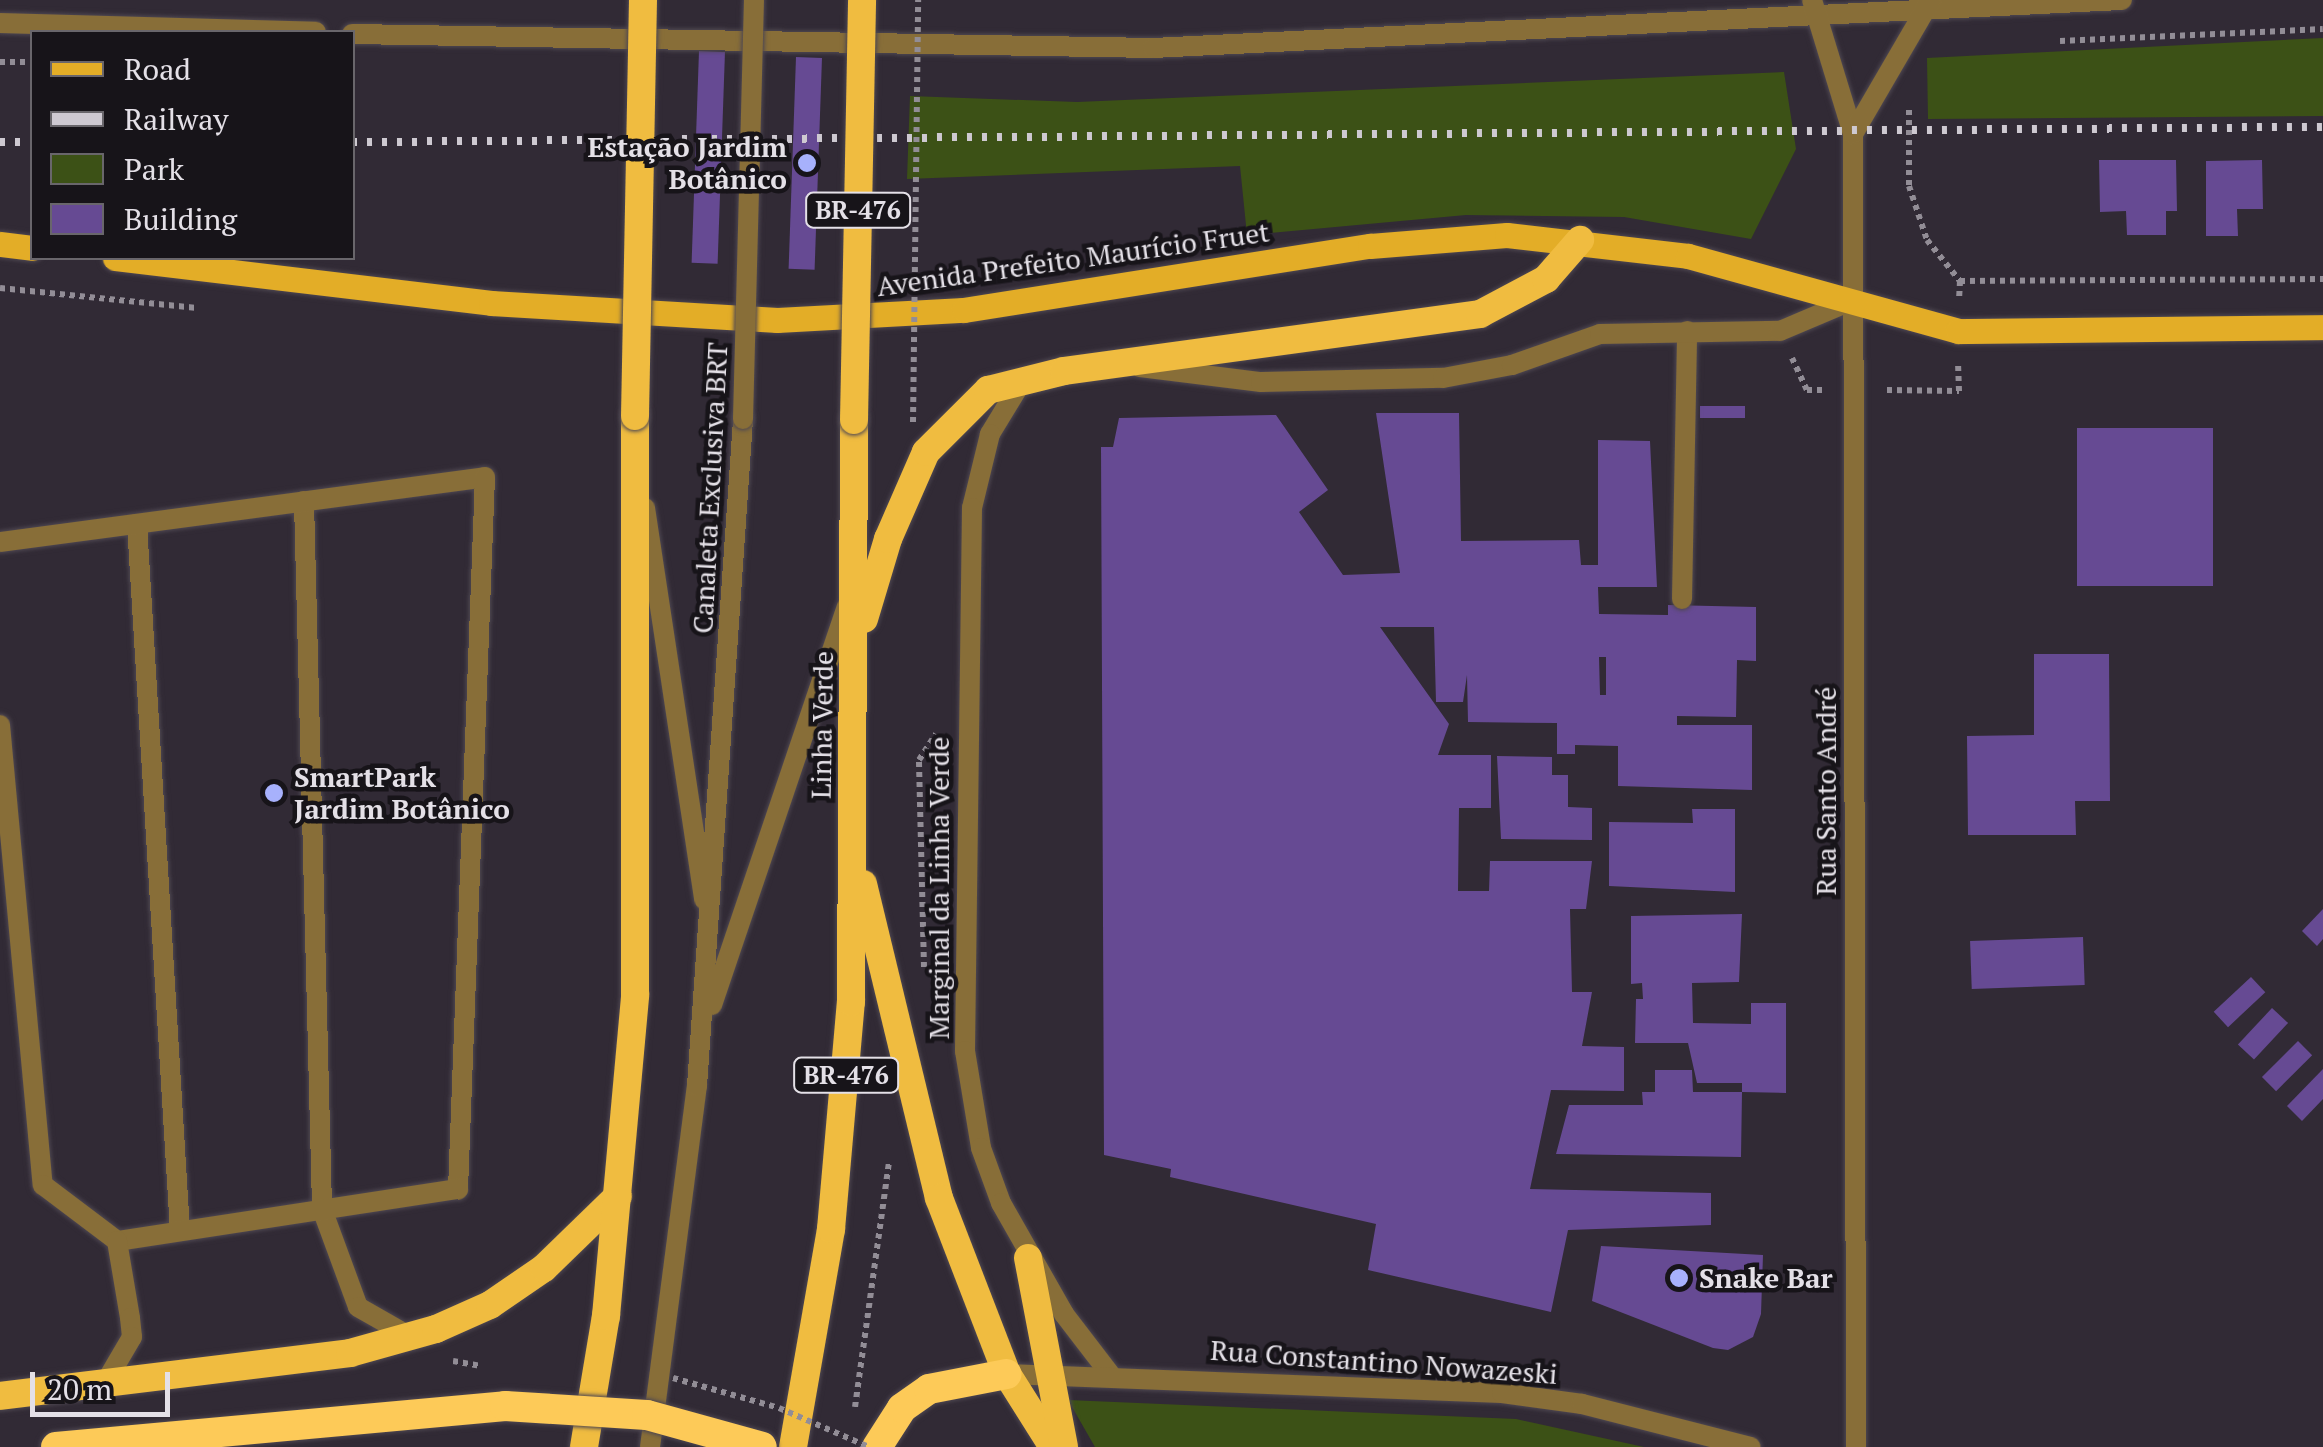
<!DOCTYPE html>
<meta charset="utf-8">
<style>
body{margin:0}
#map{position:relative;width:2323px;height:1447px;overflow:hidden;background:#312a35;font-family:"PT Serif",serif}
div>[style]{position:absolute}
.green>*{inset:0;background:#3c5116}
.building>*{inset:0;background:#664a93;transform-origin:0 0}
.path>*{height:6px;margin-top:-3px;transform-origin:0;background:repeating-linear-gradient(90deg,#928d96 0 5px,transparent 0 10px)}
.roads{filter:drop-shadow(0 0 2px #4e4751) drop-shadow(0 0 2px #4e4751)}
.service>*{height:20px;margin:-10px;padding:0 10px;transform-origin:10px;border-radius:10px;background:#886e38}
.minor>*{height:20px;margin:-10px;padding:0 10px;transform-origin:10px;border-radius:10px;background:#886e38}
.tertiary>*{height:20px;margin:-10px;padding:0 10px;transform-origin:10px;border-radius:10px;background:#886e38}
.primary>*{height:25px;margin:-12.5px;padding:0 12.5px;transform-origin:12.5px;border-radius:12.5px;background:#e3ad27}
.trunk>*{height:28px;margin:-14px;padding:0 14px;transform-origin:14px;border-radius:14px;background:#f0bc40}
.motorway>*{height:30px;margin:-15px;padding:0 15px;transform-origin:15px;border-radius:15px;background:#fdca58}
.rail>*{height:8px;margin-top:-4px;transform-origin:0;background:repeating-linear-gradient(90deg,#cec9d1 0 5px,transparent 0 15px)}
.path-bridge>*{height:6px;margin-top:-3px;transform-origin:0;background:repeating-linear-gradient(90deg,#928d96 0 5px,transparent 0 10px)}
.bridges{filter:drop-shadow(0 0 2px #4e4751) drop-shadow(0 0 2px #4e4751)}
.service-bridge>*{height:20px;margin:-10px;padding:0 10px;transform-origin:10px;border-radius:10px;background:#886e38}
.trunk-bridge>*{height:28px;margin:-14px;padding:0 14px;transform-origin:14px;border-radius:14px;background:#f0bc40}
.motorway-bridge>*{height:30px;margin:-15px;padding:0 15px;transform-origin:15px;border-radius:15px;background:#fdca58}
.dots>*{width:28px;height:28px;translate:-50% -50%;box-sizing:border-box;border:5px solid #171419;border-radius:50%}
span{translate:-50% -50%;white-space:nowrap;text-align:center;line-height:1.15;-webkit-text-stroke:9px #171419;paint-order:stroke}
.shield-label span{padding:2px 8px;background:#171419;border:2px solid;border-radius:8px;-webkit-text-stroke-width:0}
.shield-label{font-size:25px;color:#e4e0e7;font-weight:700}
.poi-label{font-size:28px;color:#e4e0e7;font-weight:700}
.right{translate:-100% -50%;text-align:right}
.left{translate:0 -50%;text-align:left}
.street-label{font-size:28px;color:#e4e0e7}
.legend{position:absolute;left:30px;top:30px;width:325px;height:230px;box-sizing:border-box;background:#171419;border:2px solid #69666b;margin:0;padding:12px 18px;list-style:none;font-size:30px;color:#e4e0e7}
.legend li{display:flex;align-items:center;gap:20px;height:50px}
.legend b{width:50px;border:2px solid #69666b}
.scale{position:absolute;left:30px;top:1372px;width:140px;height:45px;box-sizing:border-box;border:5px solid #e4e0e7;border-top:0;padding-left:12px;font-size:30px;line-height:35px;white-space:nowrap;color:#e4e0e7;-webkit-text-stroke:8px #171419;paint-order:stroke}
</style>
<div id="map">
<div class="green">
<div style="clip-path:polygon(2323px 38px,2323px 116px,1928px 119px,1927px 58px)"></div>
<div style="clip-path:polygon(1784px 72px,1796px 149px,1751px 239px,1624px 217px,1466px 215px,1247px 235px,1240px 166px,907px 179px,910px 96px,1077px 102px)"></div>
<div style="clip-path:polygon(1068px 1400px,1516px 1419px,1644px 1447px,1095px 1447px)"></div>
</div>
<div class="building">
<div style="left:699px;top:51px;width:26px;height:212px;rotate:2deg"></div>
<div style="left:796px;top:57px;width:26px;height:212px;rotate:2deg"></div>
<div style="clip-path:polygon(2099px 160px,2176px 160px,2177px 211px,2166px 211px,2166px 235px,2127px 235px,2126px 211px,2100px 212px)"></div>
<div style="clip-path:polygon(2262px 160px,2263px 209px,2237px 209px,2238px 236px,2206px 236px,2206px 161px)"></div>
<div style="left:1745px;top:406px;width:12px;height:45px;rotate:90deg"></div>
<div style="clip-path:polygon(evenodd,1376px 413px,1459px 413px,1461px 541px,1579px 540px,1581px 565px,1598px 565px,1598px 440px,1650px 441px,1657px 587px,1598px 587px,1599px 614px,1668px 615px,1668px 605px,1756px 607px,1756px 661px,1737px 660px,1736px 717px,1677px 716px,1677px 725px,1752px 725px,1752px 790px,1618px 786px,1618px 746px,1575px 745px,1575px 754px,1557px 754px,1557px 723px,1468px 722px,1467px 675px,1463px 702px,1436px 702px,1434px 627px,1380px 627px,1449px 724px,1438px 755px,1491px 755px,1491px 808px,1459px 808px,1458px 891px,1489px 891px,1490px 861px,1592px 861px,1586px 909px,1570px 909px,1572px 992px,1592px 992px,1582px 1046px,1624px 1047px,1624px 1091px,1551px 1090px,1530px 1189px,1711px 1193px,1711px 1225px,1568px 1230px,1551px 1312px,1368px 1270px,1376px 1224px,1170px 1177px,1171px 1169px,1104px 1155px,1101px 447px,1113px 447px,1119px 418px,1276px 415px,1328px 490px,1299px 512px,1343px 575px,1400px 573px,1376px 413px,1599px 657px,1606px 657px,1606px 695px,1600px 695px,1599px 657px)"></div>
<div style="left:2077px;top:428px;width:136px;height:158px"></div>
<div style="clip-path:polygon(2034px 654px,2109px 654px,2110px 801px,2075px 801px,2076px 835px,1968px 835px,1967px 736px,2034px 735px)"></div>
<div style="clip-path:polygon(1497px 756px,1552px 757px,1552px 775px,1568px 775px,1568px 807px,1592px 808px,1592px 840px,1501px 839px)"></div>
<div style="clip-path:polygon(1692px 809px,1735px 809px,1735px 892px,1609px 886px,1609px 822px,1693px 823px)"></div>
<div style="clip-path:polygon(2323px 909px,2323px 939px,2317px 946px,2302px 931px)"></div>
<div style="clip-path:polygon(1742px 914px,1739px 982px,1692px 983px,1693px 1023px,1751px 1024px,1751px 1003px,1786px 1003px,1786px 1093px,1742px 1092px,1742px 1083px,1697px 1083px,1688px 1043px,1635px 1043px,1636px 999px,1643px 999px,1642px 983px,1631px 984px,1631px 916px)"></div>
<div style="left:2083px;top:937px;width:48px;height:113px;rotate:88deg"></div>
<div style="left:2251px;top:977px;width:21px;height:51px;rotate:47deg"></div>
<div style="left:2272px;top:1008px;width:22px;height:50px;rotate:43deg"></div>
<div style="left:2298px;top:1041px;width:20px;height:51px;rotate:45deg"></div>
<div style="clip-path:polygon(2323px 1069px,2323px 1099px,2302px 1121px,2287px 1106px)"></div>
<div style="clip-path:polygon(1655px 1070px,1692px 1070px,1693px 1092px,1742px 1092px,1741px 1157px,1556px 1154px,1569px 1105px,1643px 1105px,1642px 1092px,1655px 1092px)"></div>
<div style="clip-path:polygon(1601px 1246px,1763px 1255px,1761px 1314px,1753px 1337px,1728px 1350px,1713px 1348px,1592px 1301px)"></div>
</div>
<div class="path">
<div style="left:2060px;top:41px;width:263px;rotate:-2.6deg"></div>
<div style="left:0;top:62px;width:32px"></div>
<div style="left:1909px;top:110px;width:76px;rotate:90deg"></div>
<div style="left:1909px;top:186px;width:57px;rotate:71.6deg"></div>
<div style="left:1927px;top:240px;width:53px;rotate:51.2deg"></div>
<div style="left:1960px;top:281px;width:17px;rotate:93deg"></div>
<div style="left:1960px;top:281px;width:363px;rotate:-0.3deg"></div>
<div style="left:0;top:288px;width:198px;rotate:5.8deg"></div>
<div style="left:1792px;top:358px;width:35px;rotate:65deg"></div>
<div style="left:1807px;top:390px;width:17px"></div>
<div style="left:1887px;top:390px;width:72px;rotate:0.8deg"></div>
<div style="left:1959px;top:391px;width:26px;rotate:-92deg"></div>
<div style="left:924px;top:967px;width:207px;rotate:-91.4deg"></div>
<div style="left:919px;top:760px;width:31px;rotate:-57deg"></div>
<div style="left:453px;top:1361px;width:27px;rotate:10deg"></div>
<div style="left:855px;top:1407px;width:247px;rotate:-82.1deg"></div>
</div>
<div class="roads">
<div class="service">
<div style="left:0;top:23px;width:316px;rotate:1.6deg"></div>
<div style="left:352px;top:34px;width:801px;rotate:1deg"></div>
<div style="left:1153px;top:48px;width:970px;rotate:-2.84deg"></div>
<div style="left:304px;top:501px;width:708px;rotate:88.54deg"></div>
<div style="left:322px;top:1209px;width:104px;rotate:69.8deg"></div>
<div style="left:358px;top:1307px;width:59px;rotate:29.6deg"></div>
<div style="left:645px;top:508px;width:396px;rotate:81.4deg"></div>
<div style="left:137px;top:524px;width:708px;rotate:86.52deg"></div>
<div style="left:0;top:542px;width:489px;rotate:-7.6deg"></div>
<div style="left:485px;top:477px;width:713px;rotate:92.17deg"></div>
<div style="left:458px;top:1189px;width:345px;rotate:171.3deg"></div>
<div style="left:1682px;top:599px;width:268px;rotate:-88.9deg"></div>
<div style="left:0;top:725px;width:462px;rotate:84.7deg"></div>
<div style="left:43px;top:1185px;width:93px;rotate:37.1deg"></div>
<div style="left:117px;top:1241px;width:78px;rotate:80.4deg"></div>
<div style="left:130px;top:1318px;width:19px;rotate:84deg"></div>
<div style="left:132px;top:1337px;width:53px;rotate:120.4deg"></div>
<div style="left:712px;top:1005px;width:420px;rotate:-71.3deg"></div>
<div style="left:650px;top:1447px;width:364px;rotate:-82.6deg"></div>
<div style="left:697px;top:1086px;width:669px;rotate:-86.05deg"></div>
</div>
<div class="minor">
<div style="left:1140px;top:367px;width:122px;rotate:7.1deg"></div>
<div style="left:1261px;top:382px;width:182px;rotate:-1.3deg"></div>
<div style="left:1443px;top:378px;width:70px;rotate:-10.7deg"></div>
<div style="left:1512px;top:365px;width:93px;rotate:-19.4deg"></div>
<div style="left:1600px;top:334px;width:180px;rotate:-1deg"></div>
<div style="left:1780px;top:331px;width:79px;rotate:-23deg"></div>
<div style="left:1024px;top:378px;width:66px;rotate:121.3deg"></div>
<div style="left:990px;top:434px;width:76px;rotate:103.7deg"></div>
<div style="left:972px;top:508px;width:543px;rotate:90.74deg"></div>
<div style="left:965px;top:1051px;width:98px;rotate:80.6deg"></div>
<div style="left:981px;top:1148px;width:59px;rotate:70deg"></div>
<div style="left:1001px;top:1203px;width:128px;rotate:60.4deg"></div>
<div style="left:1064px;top:1314px;width:76px;rotate:52.5deg"></div>
<div style="left:1007px;top:1374px;width:495px;rotate:2.2deg"></div>
<div style="left:1502px;top:1393px;width:81px;rotate:7.8deg"></div>
<div style="left:1582px;top:1404px;width:174px;rotate:14.3deg"></div>
</div>
<div class="tertiary">
<div style="left:1812px;top:0;width:140px;rotate:73deg"></div>
<div style="left:1853px;top:134px;width:1313px;rotate:89.87deg"></div>
<div style="left:1853px;top:134px;width:155px;rotate:-59.8deg"></div>
</div>
<div class="primary">
<div style="left:0;top:244px;width:32px;rotate:7deg"></div>
<div style="left:115px;top:258px;width:379px;rotate:6.8deg"></div>
<div style="left:491px;top:303px;width:287px;rotate:3.4deg"></div>
<div style="left:777px;top:320px;width:187px;rotate:-3.1deg"></div>
<div style="left:964px;top:310px;width:411px;rotate:-9deg"></div>
<div style="left:1370px;top:246px;width:137px;rotate:-4.6deg"></div>
<div style="left:1507px;top:235px;width:182px;rotate:6.6deg"></div>
<div style="left:1688px;top:256px;width:280px;rotate:15.5deg"></div>
<div style="left:1958px;top:331px;width:365px;rotate:-0.6deg"></div>
</div>
<div class="trunk">
<div style="left:864px;top:619px;width:84px;rotate:-73.3deg"></div>
<div style="left:888px;top:539px;width:95px;rotate:-66.4deg"></div>
<div style="left:926px;top:452px;width:88px;rotate:-45deg"></div>
<div style="left:988px;top:390px;width:78px;rotate:-14deg"></div>
<div style="left:1064px;top:371px;width:420px;rotate:-7.8deg"></div>
<div style="left:1480px;top:314px;width:75px;rotate:-27.9deg"></div>
<div style="left:1546px;top:279px;width:52px;rotate:-48.9deg"></div>
<div style="left:863px;top:884px;width:323px;rotate:76.4deg"></div>
<div style="left:939px;top:1198px;width:189px;rotate:68.9deg"></div>
<div style="left:1007px;top:1374px;width:86px;rotate:57.8deg"></div>
<div style="left:1028px;top:1258px;width:192px;rotate:79.2deg"></div>
<div style="left:0;top:1396px;width:353px;rotate:-7deg"></div>
<div style="left:350px;top:1353px;width:89px;rotate:-15.6deg"></div>
<div style="left:436px;top:1329px;width:59px;rotate:-24deg"></div>
<div style="left:490px;top:1305px;width:65px;rotate:-34.4deg"></div>
<div style="left:544px;top:1268px;width:103px;rotate:-44.2deg"></div>
<div style="left:584px;top:1447px;width:133px;rotate:-80.5deg"></div>
<div style="left:606px;top:1316px;width:322px;rotate:-84.8deg"></div>
<div style="left:635px;top:995px;width:579px;rotate:-90deg"></div>
<div style="left:793px;top:1447px;width:221px;rotate:-80.1deg"></div>
<div style="left:831px;top:1229px;width:228px;rotate:-85deg"></div>
<div style="left:851px;top:1002px;width:582px;rotate:-89.7deg"></div>
</div>
<div class="motorway">
<div style="left:877px;top:1447px;width:46px;rotate:-57.3deg"></div>
<div style="left:902px;top:1408px;width:33px;rotate:-35deg"></div>
<div style="left:929px;top:1389px;width:79px;rotate:-10.9deg"></div>
</div>
</div>
<div class="rail">
<div style="left:0;top:142px;width:32px"></div>
<div style="left:352px;top:142px;width:1971px;rotate:-0.44deg"></div>
</div>
<div class="path-bridge">
<div style="left:913px;top:422px;width:422px;rotate:-89.3deg"></div>
<div style="left:673px;top:1378px;width:110px;rotate:15.8deg"></div>
<div style="left:779px;top:1408px;width:98px;rotate:23.4deg"></div>
</div>
<div class="bridges">
<div class="service-bridge">
<div style="left:743px;top:419px;width:419px;rotate:-88.5deg"></div>
</div>
<div class="trunk-bridge">
<div style="left:635px;top:416px;width:416px;rotate:-88.9deg"></div>
<div style="left:854px;top:420px;width:420px;rotate:-88.9deg"></div>
</div>
<div class="motorway-bridge">
<div style="left:56px;top:1447px;width:451px;rotate:-5.2deg"></div>
<div style="left:505px;top:1406px;width:142px;rotate:3.6deg"></div>
<div style="left:647px;top:1415px;width:119px;rotate:15.5deg"></div>
</div>
</div>
<div class="dots">
<div style="left:807px;top:163px;background:#a7b1fc"></div>
<div style="left:274px;top:793px;background:#a7b1fc"></div>
<div style="left:1679px;top:1278px;background:#a7b1fc"></div>
</div>
<div class="shield-label">
<span style="left:858px;top:210px">BR-476</span>
<span style="left:846px;top:1075px">BR-476</span>
</div>
<div class="poi-label">
<span class="right" style="left:787px;top:163px">Estação Jardim<br>Botânico</span>
<span class="left" style="left:294px;top:793px">SmartPark<br>Jardim Botânico</span>
<span class="left" style="left:1699px;top:1278px">Snake Bar</span>
</div>
<div class="street-label">
<span style="left:1073px;top:259px;rotate:-8deg">Avenida Prefeito Maurício Fruet</span>
<span style="left:710px;top:488px;rotate:-87deg">Canaleta Exclusiva BRT</span>
<span style="left:822px;top:725px;rotate:-89deg">Linha Verde</span>
<span style="left:1826px;top:791px;rotate:-90deg">Rua Santo André</span>
<span style="left:939px;top:888px;rotate:-90deg">Marginal da Linha Verde</span>
<span style="left:1384px;top:1362px;rotate:4deg">Rua Constantino Nowazeski</span>
</div>
<ul class="legend">
<li><b style="height:12px;background:#e3ad27"></b>Road</li>
<li><b style="height:12px;background:#cec9d1"></b>Railway</li>
<li><b style="height:28px;background:#3c5116"></b>Park</li>
<li><b style="height:28px;background:#664a93"></b>Building</li>
</ul>
<div class="scale">20 m</div>
</div>
